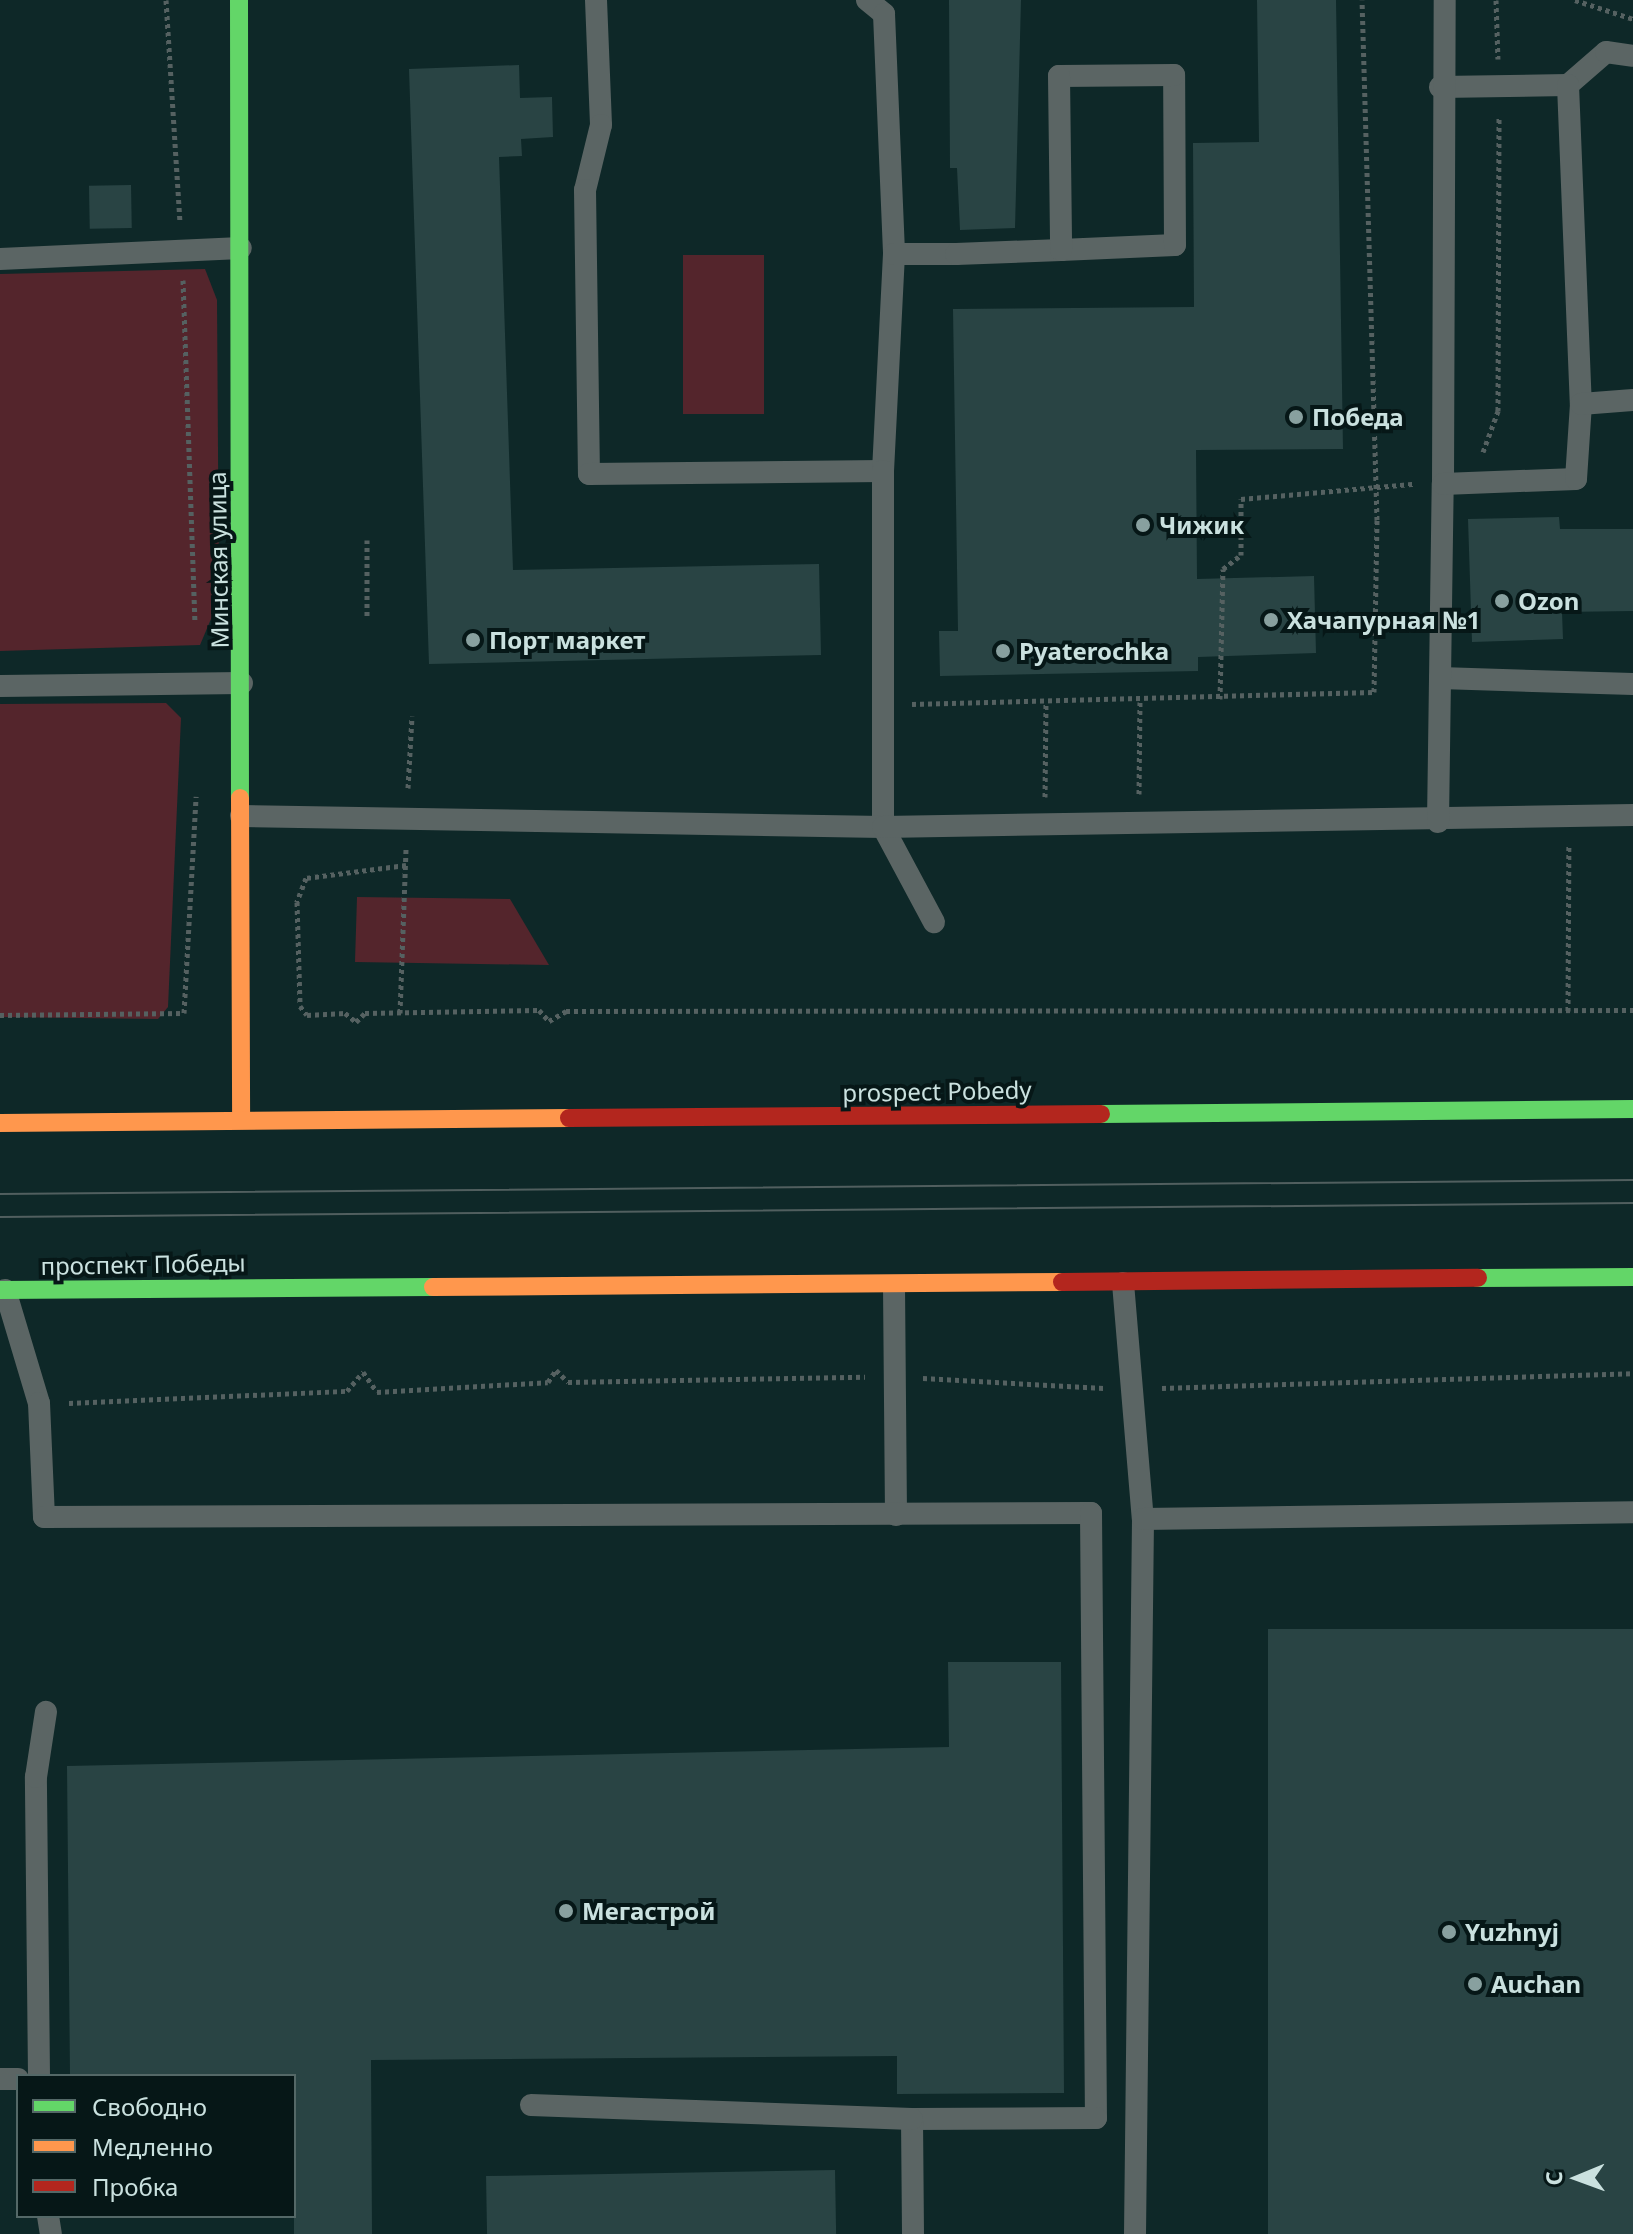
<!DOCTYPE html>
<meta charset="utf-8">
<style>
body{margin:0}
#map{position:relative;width:1633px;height:2234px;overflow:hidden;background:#0e2828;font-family:"Noto Sans",sans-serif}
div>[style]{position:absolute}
.green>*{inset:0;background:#54252c;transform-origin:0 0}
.building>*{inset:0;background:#294444;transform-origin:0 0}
.path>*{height:5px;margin-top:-2.5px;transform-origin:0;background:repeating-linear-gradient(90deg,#556161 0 4px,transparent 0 8px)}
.lane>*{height:22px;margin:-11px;padding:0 11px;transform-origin:11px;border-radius:11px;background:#5b6564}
.fast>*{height:18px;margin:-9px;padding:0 9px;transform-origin:9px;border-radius:9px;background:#63d668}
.slow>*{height:18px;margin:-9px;padding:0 9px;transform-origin:9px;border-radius:9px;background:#ff974d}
.jam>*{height:18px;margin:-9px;padding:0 9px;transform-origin:9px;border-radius:9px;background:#b3261e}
.tram>*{height:2px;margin:-1px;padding:0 1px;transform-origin:1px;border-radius:1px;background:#515f5f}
.dots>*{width:22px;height:22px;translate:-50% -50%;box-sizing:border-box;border:4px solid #061717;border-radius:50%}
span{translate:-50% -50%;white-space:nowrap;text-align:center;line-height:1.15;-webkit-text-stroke:8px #061717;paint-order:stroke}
.poi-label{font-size:24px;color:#cae1df;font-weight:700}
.left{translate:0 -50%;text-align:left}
.street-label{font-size:24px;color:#cae1df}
.legend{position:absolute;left:16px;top:2074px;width:280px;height:144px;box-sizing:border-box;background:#061717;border:2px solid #546867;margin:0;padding:10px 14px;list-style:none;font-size:24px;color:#cae1df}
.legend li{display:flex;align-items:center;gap:16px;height:40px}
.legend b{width:40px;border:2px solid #546867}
.north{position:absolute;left:1537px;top:2138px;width:80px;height:80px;-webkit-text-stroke:6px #061717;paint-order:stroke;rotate:269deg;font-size:22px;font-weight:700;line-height:32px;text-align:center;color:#cae1df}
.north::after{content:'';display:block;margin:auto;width:28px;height:36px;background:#cae1df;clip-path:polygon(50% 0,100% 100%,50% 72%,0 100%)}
</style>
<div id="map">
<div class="green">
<div style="left:683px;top:255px;width:81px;height:159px"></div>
<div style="clip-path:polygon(205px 269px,217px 300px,219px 600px,200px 645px,0 651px,0 274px)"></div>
<div style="clip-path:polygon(166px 703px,181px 718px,168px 1007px,158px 1019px,0 1017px,0 704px)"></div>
<div style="clip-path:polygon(357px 897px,510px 899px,549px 965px,355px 962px)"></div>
</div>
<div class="building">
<div style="clip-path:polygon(949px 0,1021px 0,1015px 228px,960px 230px,957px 168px,950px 168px)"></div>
<div style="clip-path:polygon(1257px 0,1336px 0,1343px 449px,1196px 450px,1197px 579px,1314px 576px,1316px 653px,1198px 657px,1198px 671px,940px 676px,939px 631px,958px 631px,953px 309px,1194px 307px,1193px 143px,1259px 142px)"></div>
<div style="clip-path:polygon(519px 65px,520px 98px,552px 97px,553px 137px,521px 139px,522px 156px,499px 157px,513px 570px,819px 564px,821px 655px,429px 664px,409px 69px)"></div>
<div style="left:131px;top:185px;width:43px;height:42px;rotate:89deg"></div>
<div style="clip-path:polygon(1559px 517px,1560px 529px,1633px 529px,1633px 611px,1562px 612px,1563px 639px,1472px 642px,1468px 519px)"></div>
<div style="left:1268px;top:1629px;width:365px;height:605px"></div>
<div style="clip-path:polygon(948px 1662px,1061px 1662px,1064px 2093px,897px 2094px,897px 2056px,371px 2060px,372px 2234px,294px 2234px,294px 2076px,70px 2076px,67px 1766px,949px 1747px)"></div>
<div style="left:835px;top:2170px;width:64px;height:349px;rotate:89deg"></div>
</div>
<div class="path">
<div style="left:166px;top:0;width:223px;rotate:86.4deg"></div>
<div style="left:1496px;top:0;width:59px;rotate:88.1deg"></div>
<div style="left:1575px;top:0;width:61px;rotate:18.1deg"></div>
<div style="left:183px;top:280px;width:342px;rotate:88deg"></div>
<div style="left:1483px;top:452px;width:44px;rotate:-69.9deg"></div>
<div style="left:1498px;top:411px;width:294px;rotate:-89.8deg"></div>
<div style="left:367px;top:540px;width:79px;rotate:90deg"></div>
<div style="left:1220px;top:699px;width:130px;rotate:-88.7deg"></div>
<div style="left:1223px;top:569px;width:23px;rotate:-38deg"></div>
<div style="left:1241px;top:555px;width:56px;rotate:-90deg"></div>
<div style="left:1241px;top:499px;width:174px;rotate:-5deg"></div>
<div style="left:912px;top:704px;width:462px;rotate:-1.5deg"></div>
<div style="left:1374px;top:692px;width:172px;rotate:-89deg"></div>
<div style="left:1377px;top:520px;width:520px;rotate:-91.65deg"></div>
<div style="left:408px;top:788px;width:72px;rotate:-86.8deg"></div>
<div style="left:1139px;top:794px;width:92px;rotate:-89.4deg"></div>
<div style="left:1045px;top:797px;width:95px;rotate:-89.4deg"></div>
<div style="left:406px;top:865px;width:101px;rotate:172.6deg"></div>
<div style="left:306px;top:878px;width:26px;rotate:111deg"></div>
<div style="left:297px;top:902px;width:104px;rotate:88.3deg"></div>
<div style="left:300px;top:1006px;width:11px;rotate:52deg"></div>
<div style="left:307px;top:1015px;width:38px;rotate:-3deg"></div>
<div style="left:345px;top:1013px;width:14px;rotate:39deg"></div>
<div style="left:356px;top:1022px;width:13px;rotate:-45deg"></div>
<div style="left:365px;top:1013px;width:174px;rotate:-1deg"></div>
<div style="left:539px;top:1010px;width:15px;rotate:48deg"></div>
<div style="left:549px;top:1021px;width:20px;rotate:-30deg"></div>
<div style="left:566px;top:1011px;width:1067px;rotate:-0.05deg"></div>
<div style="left:1568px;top:1011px;width:167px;rotate:-89.7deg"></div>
<div style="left:400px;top:1013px;width:167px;rotate:-87.9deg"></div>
<div style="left:0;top:1015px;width:184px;rotate:-0.6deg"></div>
<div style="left:184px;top:1013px;width:217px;rotate:-86.8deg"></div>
<div style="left:923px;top:1378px;width:181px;rotate:3.2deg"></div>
<div style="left:1162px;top:1388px;width:471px;rotate:-1.8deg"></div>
<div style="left:69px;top:1403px;width:278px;rotate:-2.5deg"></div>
<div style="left:347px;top:1391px;width:25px;rotate:-50deg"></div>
<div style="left:363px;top:1372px;width:24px;rotate:55deg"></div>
<div style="left:377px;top:1392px;width:171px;rotate:-3.3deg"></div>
<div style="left:548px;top:1382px;width:14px;rotate:-56deg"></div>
<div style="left:556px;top:1370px;width:17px;rotate:45deg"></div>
<div style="left:568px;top:1382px;width:297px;rotate:-1deg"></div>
</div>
<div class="lane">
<div style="left:596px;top:0;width:125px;rotate:87.7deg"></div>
<div style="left:601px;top:125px;width:67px;rotate:103.8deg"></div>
<div style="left:585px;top:190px;width:284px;rotate:89.2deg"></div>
<div style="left:589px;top:474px;width:294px;rotate:-0.6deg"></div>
<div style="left:867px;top:0;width:22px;rotate:39deg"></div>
<div style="left:884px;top:14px;width:240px;rotate:87.6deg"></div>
<div style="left:894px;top:254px;width:217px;rotate:92.9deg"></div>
<div style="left:883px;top:471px;width:356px;rotate:90deg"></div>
<div style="left:883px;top:827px;width:108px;rotate:61.8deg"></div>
<div style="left:1568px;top:85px;width:50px;rotate:-41deg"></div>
<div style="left:1606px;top:52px;width:27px;rotate:8deg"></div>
<div style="left:1440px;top:87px;width:128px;rotate:-0.9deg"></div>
<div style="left:1568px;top:85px;width:319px;rotate:87.7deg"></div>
<div style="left:894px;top:254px;width:62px"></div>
<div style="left:956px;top:254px;width:105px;rotate:-2.2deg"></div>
<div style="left:1061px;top:250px;width:114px;rotate:-2.5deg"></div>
<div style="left:1175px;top:245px;width:170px;rotate:-90.3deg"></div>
<div style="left:1174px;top:75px;width:115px;rotate:179.5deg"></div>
<div style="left:1059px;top:76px;width:174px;rotate:89.3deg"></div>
<div style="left:0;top:259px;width:241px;rotate:-2.6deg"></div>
<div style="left:1443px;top:484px;width:484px;rotate:-89.8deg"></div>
<div style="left:1440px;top:678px;width:193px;rotate:1.8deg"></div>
<div style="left:0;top:686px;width:242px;rotate:-0.7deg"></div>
<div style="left:241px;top:816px;width:642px;rotate:0.98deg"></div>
<div style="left:883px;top:827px;width:750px;rotate:-0.92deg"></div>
<div style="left:1438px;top:822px;width:338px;rotate:-89.2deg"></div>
<div style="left:1443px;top:484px;width:133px;rotate:-2.2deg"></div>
<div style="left:1576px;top:479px;width:75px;rotate:-86.2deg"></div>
<div style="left:1581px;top:404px;width:52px;rotate:-4.4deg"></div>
<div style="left:1123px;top:1283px;width:237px;rotate:85.2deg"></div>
<div style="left:1143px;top:1519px;width:715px;rotate:90.64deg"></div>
<div style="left:894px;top:1286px;width:229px;rotate:89.5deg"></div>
<div style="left:5px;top:1290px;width:118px;rotate:73.3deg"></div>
<div style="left:39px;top:1403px;width:114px;rotate:87.5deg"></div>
<div style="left:44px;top:1517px;width:1047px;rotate:-0.22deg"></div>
<div style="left:1091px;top:1513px;width:605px;rotate:89.53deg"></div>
<div style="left:1096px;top:2118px;width:184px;rotate:179.7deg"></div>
<div style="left:912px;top:2119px;width:115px;rotate:89.5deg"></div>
<div style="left:1143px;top:1519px;width:490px;rotate:-0.8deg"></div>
<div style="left:39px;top:2076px;width:299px;rotate:-90.6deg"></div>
<div style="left:36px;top:1777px;width:66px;rotate:-81.3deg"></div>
<div style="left:0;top:2079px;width:18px"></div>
<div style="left:531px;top:2105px;width:381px;rotate:2.1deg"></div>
<div style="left:48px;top:2216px;width:18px;rotate:81deg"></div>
</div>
<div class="fast">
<div style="left:239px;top:0;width:798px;rotate:89.93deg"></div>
<div style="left:1101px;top:1114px;width:532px;rotate:-0.54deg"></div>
<div style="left:1478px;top:1278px;width:155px;rotate:-0.4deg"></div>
<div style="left:0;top:1290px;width:433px;rotate:-0.4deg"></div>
</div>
<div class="slow">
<div style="left:240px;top:798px;width:321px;rotate:89.8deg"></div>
<div style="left:0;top:1123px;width:569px;rotate:-0.5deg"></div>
<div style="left:433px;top:1287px;width:629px;rotate:-0.46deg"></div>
</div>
<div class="jam">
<div style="left:569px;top:1118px;width:532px;rotate:-0.43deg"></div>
<div style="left:1062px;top:1282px;width:416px;rotate:-0.6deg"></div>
</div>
<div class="tram">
<div style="left:0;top:1194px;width:1633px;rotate:-0.49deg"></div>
<div style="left:0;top:1217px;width:1633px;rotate:-0.49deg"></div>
</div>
<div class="dots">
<div style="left:1296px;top:417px;background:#88a09f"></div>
<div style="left:1143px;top:525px;background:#88a09f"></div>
<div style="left:1502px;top:601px;background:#88a09f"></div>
<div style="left:1271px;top:620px;background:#88a09f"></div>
<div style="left:473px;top:640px;background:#88a09f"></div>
<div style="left:1003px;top:651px;background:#88a09f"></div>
<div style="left:566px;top:1911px;background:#88a09f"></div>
<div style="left:1449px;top:1932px;background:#88a09f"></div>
<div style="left:1475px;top:1984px;background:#88a09f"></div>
</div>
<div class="poi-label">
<span class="left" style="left:1312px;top:417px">Победа</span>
<span class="left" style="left:1159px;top:525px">Чижик</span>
<span class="left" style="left:1518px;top:601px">Ozon</span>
<span class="left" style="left:1287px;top:620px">Хачапурная №1</span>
<span class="left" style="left:489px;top:640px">Порт маркет</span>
<span class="left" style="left:1019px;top:651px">Pyaterochka</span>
<span class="left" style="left:582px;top:1911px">Мегастрой</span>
<span class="left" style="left:1465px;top:1932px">Yuzhnyj</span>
<span class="left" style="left:1491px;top:1984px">Auchan</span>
</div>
<div class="street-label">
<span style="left:218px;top:560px;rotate:-91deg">Минская улица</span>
<span style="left:937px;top:1091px;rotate:-1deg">prospect Pobedy</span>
<span style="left:143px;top:1264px;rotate:-1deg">проспект Победы</span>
</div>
<ul class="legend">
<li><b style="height:10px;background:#63d668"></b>Свободно</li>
<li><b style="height:10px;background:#ff974d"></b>Медленно</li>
<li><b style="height:10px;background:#b3261e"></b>Пробка</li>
</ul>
<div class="north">С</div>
</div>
